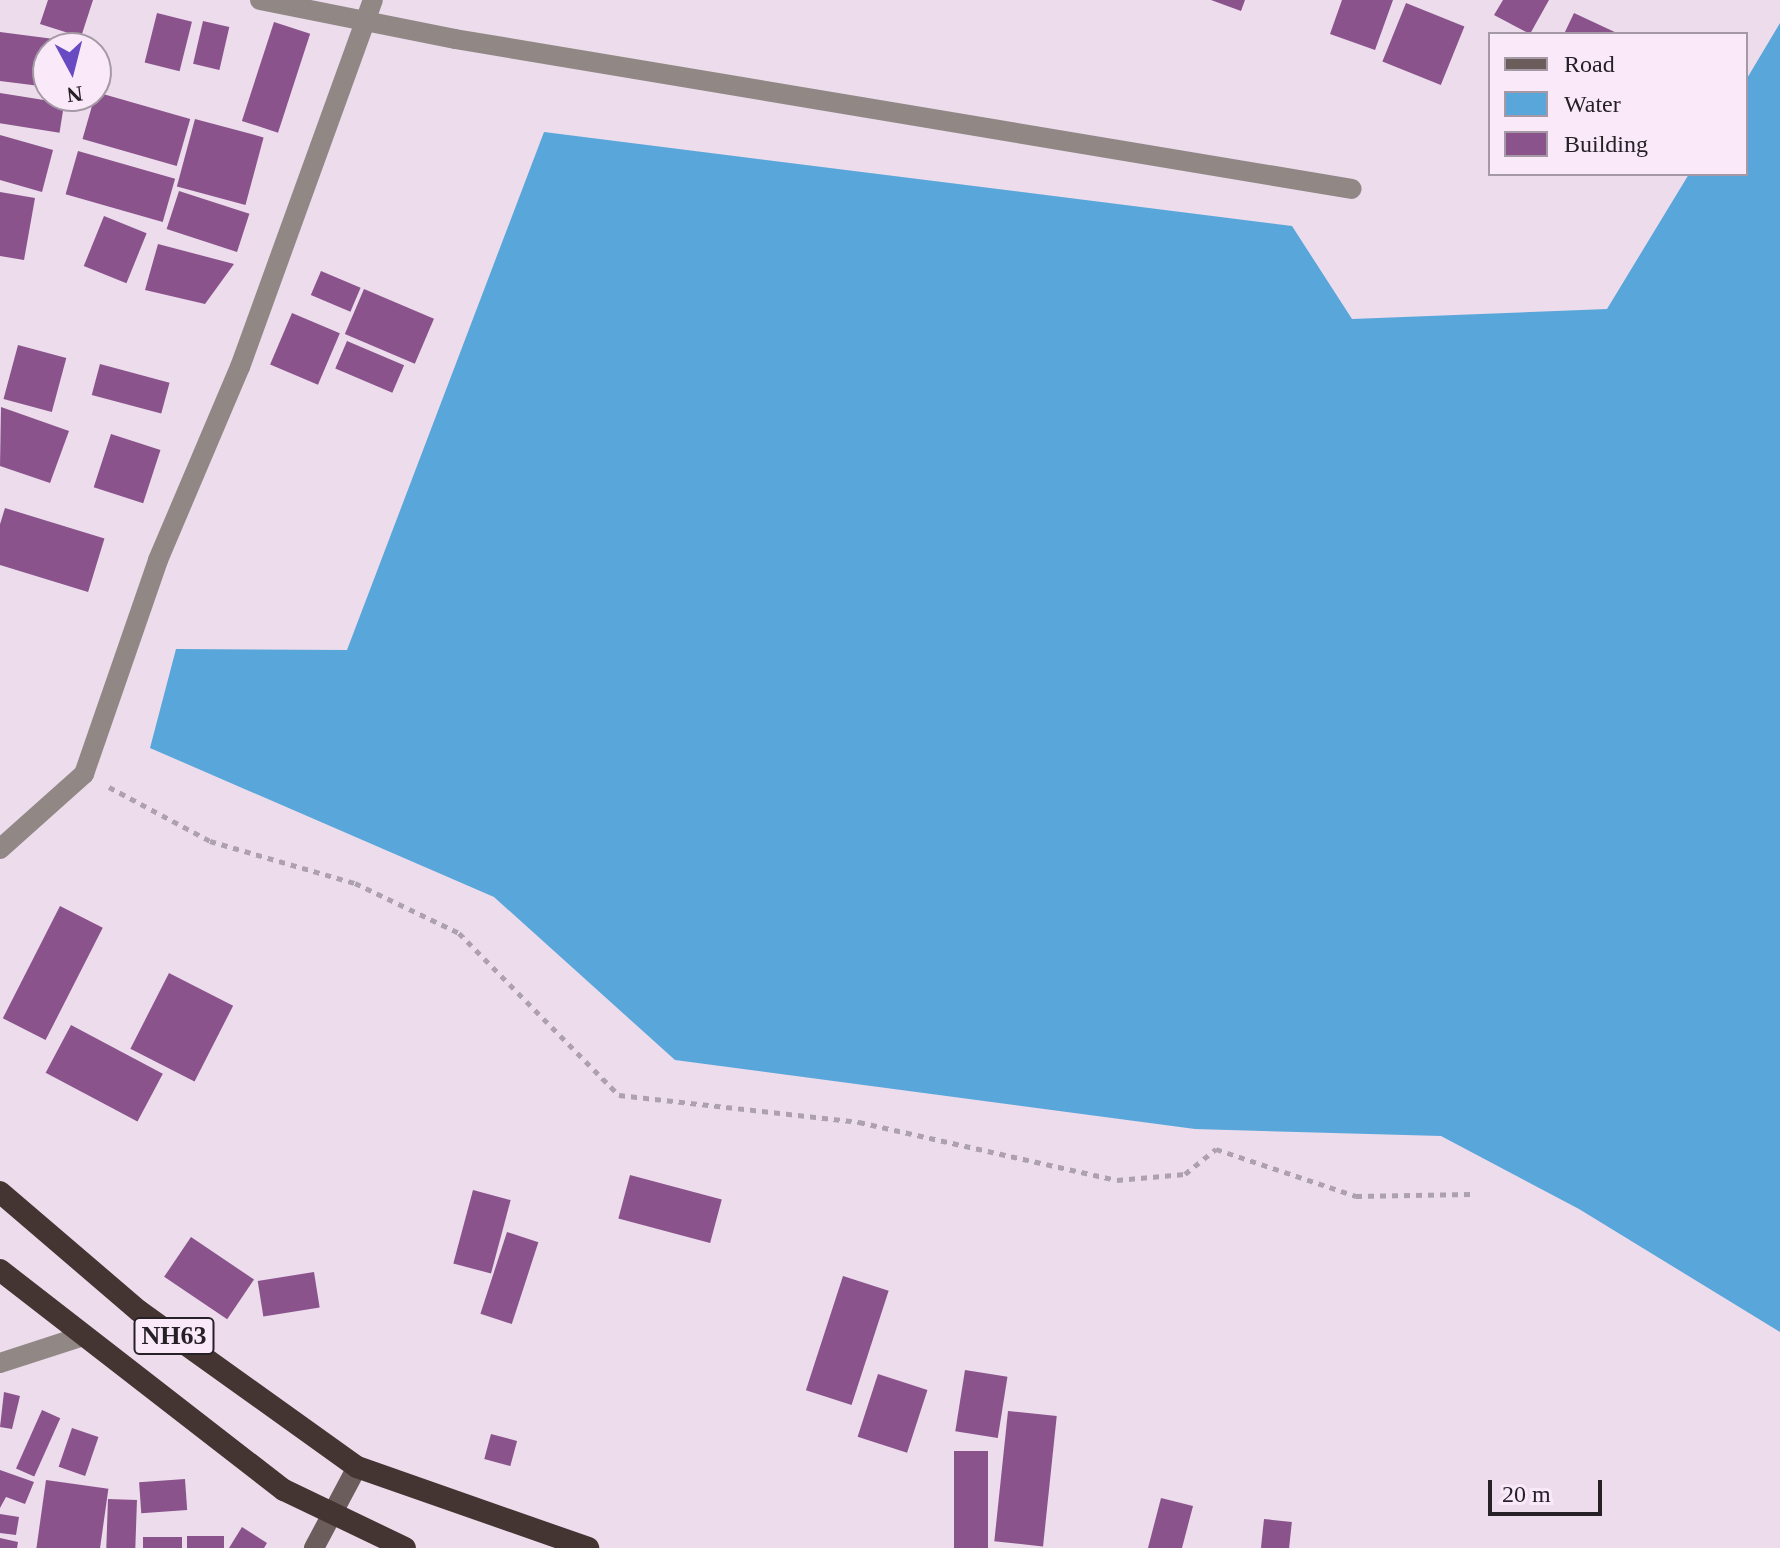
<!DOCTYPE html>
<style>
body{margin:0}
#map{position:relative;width:1780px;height:1548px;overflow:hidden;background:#ecdcec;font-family:"Times New Roman",serif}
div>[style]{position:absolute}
.water>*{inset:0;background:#59a6da}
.building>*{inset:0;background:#8a538c;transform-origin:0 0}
.path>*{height:5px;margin-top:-2.5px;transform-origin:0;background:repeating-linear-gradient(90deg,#aea1ae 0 6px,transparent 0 12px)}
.minor>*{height:20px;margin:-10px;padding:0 10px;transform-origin:10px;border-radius:10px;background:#918886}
.secondary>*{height:20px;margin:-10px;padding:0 10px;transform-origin:10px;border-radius:10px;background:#6b5d5b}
.trunk>*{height:22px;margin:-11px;padding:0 11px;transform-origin:11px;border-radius:11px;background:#443432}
span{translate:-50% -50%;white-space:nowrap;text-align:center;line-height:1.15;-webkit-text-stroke:8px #f9e9f9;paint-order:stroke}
.shield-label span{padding:2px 6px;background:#f9e9f9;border:2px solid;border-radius:6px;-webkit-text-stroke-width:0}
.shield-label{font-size:26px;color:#262126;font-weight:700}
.legend{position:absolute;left:1488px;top:32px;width:260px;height:144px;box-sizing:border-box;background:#f9e9f9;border:2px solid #a599a5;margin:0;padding:10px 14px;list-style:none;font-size:24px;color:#262126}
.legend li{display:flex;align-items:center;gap:16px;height:40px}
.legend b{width:40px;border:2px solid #a599a5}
.north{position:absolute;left:32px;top:32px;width:80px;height:80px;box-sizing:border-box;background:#f9e9f9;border:2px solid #a599a5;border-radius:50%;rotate:173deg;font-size:22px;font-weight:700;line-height:32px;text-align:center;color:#262126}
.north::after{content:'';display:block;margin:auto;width:28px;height:36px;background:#684ac3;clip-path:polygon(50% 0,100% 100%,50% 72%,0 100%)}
.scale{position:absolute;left:1488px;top:1480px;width:114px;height:36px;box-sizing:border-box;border:4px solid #262126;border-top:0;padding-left:10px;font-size:24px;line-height:28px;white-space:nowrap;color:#262126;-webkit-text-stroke:6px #f9e9f9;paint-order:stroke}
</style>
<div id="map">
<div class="water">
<div style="clip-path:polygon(1780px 23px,1780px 1332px,1579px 1209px,1441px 1136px,1195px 1129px,675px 1060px,494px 897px,150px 748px,176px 649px,347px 650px,544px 132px,1292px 226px,1352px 319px,1607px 309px,1689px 174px,1746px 174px,1746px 80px)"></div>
</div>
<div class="building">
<div style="clip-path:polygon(48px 0,93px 0,81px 37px,40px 24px)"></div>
<div style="clip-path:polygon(1211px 0,1245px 0,1241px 11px)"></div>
<div style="clip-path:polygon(1342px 0,1393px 0,1375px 50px,1330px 34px)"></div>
<div style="clip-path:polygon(1503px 0,1549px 0,1530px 34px,1494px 15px)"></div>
<div style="left:1406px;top:3px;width:63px;height:63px;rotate:22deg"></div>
<div style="left:157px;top:13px;width:36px;height:51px;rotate:14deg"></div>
<div style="clip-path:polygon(1574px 13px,1619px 34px,1564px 34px)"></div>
<div style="left:203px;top:21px;width:27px;height:44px;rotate:13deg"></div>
<div style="left:274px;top:22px;width:38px;height:104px;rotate:18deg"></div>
<div style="clip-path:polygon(0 32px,77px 42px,77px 48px,48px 48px,48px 87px,0 81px)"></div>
<div style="left:96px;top:92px;width:98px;height:49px;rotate:16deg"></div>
<div style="left:0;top:93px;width:65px;height:30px;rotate:9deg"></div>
<div style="left:195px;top:119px;width:71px;height:70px;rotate:15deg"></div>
<div style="clip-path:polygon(0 135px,53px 150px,42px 192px,0 180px)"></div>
<div style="left:78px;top:151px;width:101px;height:45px;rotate:16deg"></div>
<div style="left:179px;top:191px;width:74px;height:40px;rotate:18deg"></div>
<div style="clip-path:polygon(0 192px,35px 198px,24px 260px,0 256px)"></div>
<div style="left:104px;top:216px;width:46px;height:54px;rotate:22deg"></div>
<div style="clip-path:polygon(158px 244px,234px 264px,205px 304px,145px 290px)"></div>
<div style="left:321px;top:271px;width:43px;height:26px;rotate:23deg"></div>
<div style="left:364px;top:289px;width:76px;height:49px;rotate:23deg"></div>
<div style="left:292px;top:313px;width:52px;height:56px;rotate:23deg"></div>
<div style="left:347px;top:341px;width:62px;height:30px;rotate:23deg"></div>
<div style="left:18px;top:345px;width:50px;height:56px;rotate:15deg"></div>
<div style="left:100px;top:364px;width:72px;height:32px;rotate:15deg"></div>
<div style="clip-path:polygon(1px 407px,69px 431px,50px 483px,0 466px)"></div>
<div style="left:111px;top:434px;width:52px;height:56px;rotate:18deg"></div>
<div style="left:5px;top:508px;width:104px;height:56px;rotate:17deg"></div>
<div style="left:60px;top:906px;width:48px;height:126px;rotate:27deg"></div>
<div style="left:169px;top:973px;width:72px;height:85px;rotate:27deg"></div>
<div style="left:71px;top:1025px;width:104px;height:54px;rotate:28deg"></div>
<div style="left:630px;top:1175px;width:95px;height:45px;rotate:15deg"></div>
<div style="left:473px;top:1190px;width:39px;height:76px;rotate:15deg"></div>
<div style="left:507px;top:1232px;width:33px;height:86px;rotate:18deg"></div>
<div style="left:191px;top:1237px;width:76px;height:48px;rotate:34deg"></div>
<div style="left:314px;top:1272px;width:36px;height:57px;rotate:81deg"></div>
<div style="left:843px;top:1276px;width:48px;height:120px;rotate:18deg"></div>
<div style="left:965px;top:1370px;width:43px;height:62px;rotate:9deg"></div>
<div style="left:878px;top:1374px;width:52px;height:66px;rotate:18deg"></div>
<div style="clip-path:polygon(4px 1392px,20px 1396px,12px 1429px,0 1427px)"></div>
<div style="left:42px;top:1410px;width:20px;height:64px;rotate:24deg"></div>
<div style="left:1008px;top:1411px;width:49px;height:131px;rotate:6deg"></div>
<div style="left:72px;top:1428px;width:28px;height:41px;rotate:19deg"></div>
<div style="left:491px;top:1434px;width:27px;height:26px;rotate:15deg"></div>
<div style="left:954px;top:1451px;width:34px;height:97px"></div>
<div style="clip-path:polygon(0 1470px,34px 1482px,25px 1504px,6px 1497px,0 1508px)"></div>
<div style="left:185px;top:1479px;width:31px;height:46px;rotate:86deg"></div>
<div style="left:46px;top:1480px;width:63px;height:69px;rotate:8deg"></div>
<div style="clip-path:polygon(1161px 1498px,1193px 1506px,1182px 1548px,1148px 1548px)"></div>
<div style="left:108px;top:1499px;width:29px;height:49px;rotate:2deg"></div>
<div style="clip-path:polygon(0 1514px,19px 1517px,16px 1535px,0 1533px)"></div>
<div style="left:1264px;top:1519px;width:28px;height:29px;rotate:6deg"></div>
<div style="clip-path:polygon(242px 1527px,267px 1543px,264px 1548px,229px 1548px)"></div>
<div style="left:187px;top:1536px;width:37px;height:12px"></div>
<div style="left:182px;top:1537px;width:11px;height:39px;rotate:90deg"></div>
<div style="clip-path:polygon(0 1538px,18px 1542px,17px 1548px,0 1548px)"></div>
</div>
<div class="path">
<div style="left:109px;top:787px;width:115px;rotate:28.1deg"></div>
<div style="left:210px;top:841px;width:151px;rotate:16.2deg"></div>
<div style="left:355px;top:883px;width:115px;rotate:25.7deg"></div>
<div style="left:459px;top:933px;width:228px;rotate:45.4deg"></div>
<div style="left:619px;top:1095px;width:242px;rotate:6.4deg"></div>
<div style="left:859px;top:1122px;width:264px;rotate:12.7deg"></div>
<div style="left:1117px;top:1180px;width:68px;rotate:-5deg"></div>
<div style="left:1185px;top:1174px;width:40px;rotate:-39deg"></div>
<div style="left:1216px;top:1149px;width:148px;rotate:18.6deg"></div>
<div style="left:1356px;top:1196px;width:114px;rotate:-1deg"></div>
</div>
<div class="minor">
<div style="left:260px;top:0;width:199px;rotate:11.3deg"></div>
<div style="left:455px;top:39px;width:909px;rotate:9.49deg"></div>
<div style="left:0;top:849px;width:113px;rotate:-41.8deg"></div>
<div style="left:84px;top:774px;width:226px;rotate:-70.9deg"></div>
<div style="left:158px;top:560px;width:210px;rotate:-67deg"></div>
<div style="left:240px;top:367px;width:390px;rotate:-70.1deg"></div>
<div style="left:0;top:1363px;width:87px;rotate:-18deg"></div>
</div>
<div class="secondary">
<div style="left:314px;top:1548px;width:92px;rotate:-62deg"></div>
</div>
<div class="trunk">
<div style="left:0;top:1192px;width:183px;rotate:40.6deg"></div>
<div style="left:139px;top:1311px;width:268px;rotate:35.6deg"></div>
<div style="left:357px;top:1467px;width:245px;rotate:19.3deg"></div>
<div style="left:0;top:1270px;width:359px;rotate:37.8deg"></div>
<div style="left:284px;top:1490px;width:134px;rotate:25.6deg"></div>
</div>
<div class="shield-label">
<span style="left:174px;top:1336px">NH63</span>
</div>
<ul class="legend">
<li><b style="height:10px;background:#6b5d5b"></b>Road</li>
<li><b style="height:22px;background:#59a6da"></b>Water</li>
<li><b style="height:22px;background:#8a538c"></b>Building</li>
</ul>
<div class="north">N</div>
<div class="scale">20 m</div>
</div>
